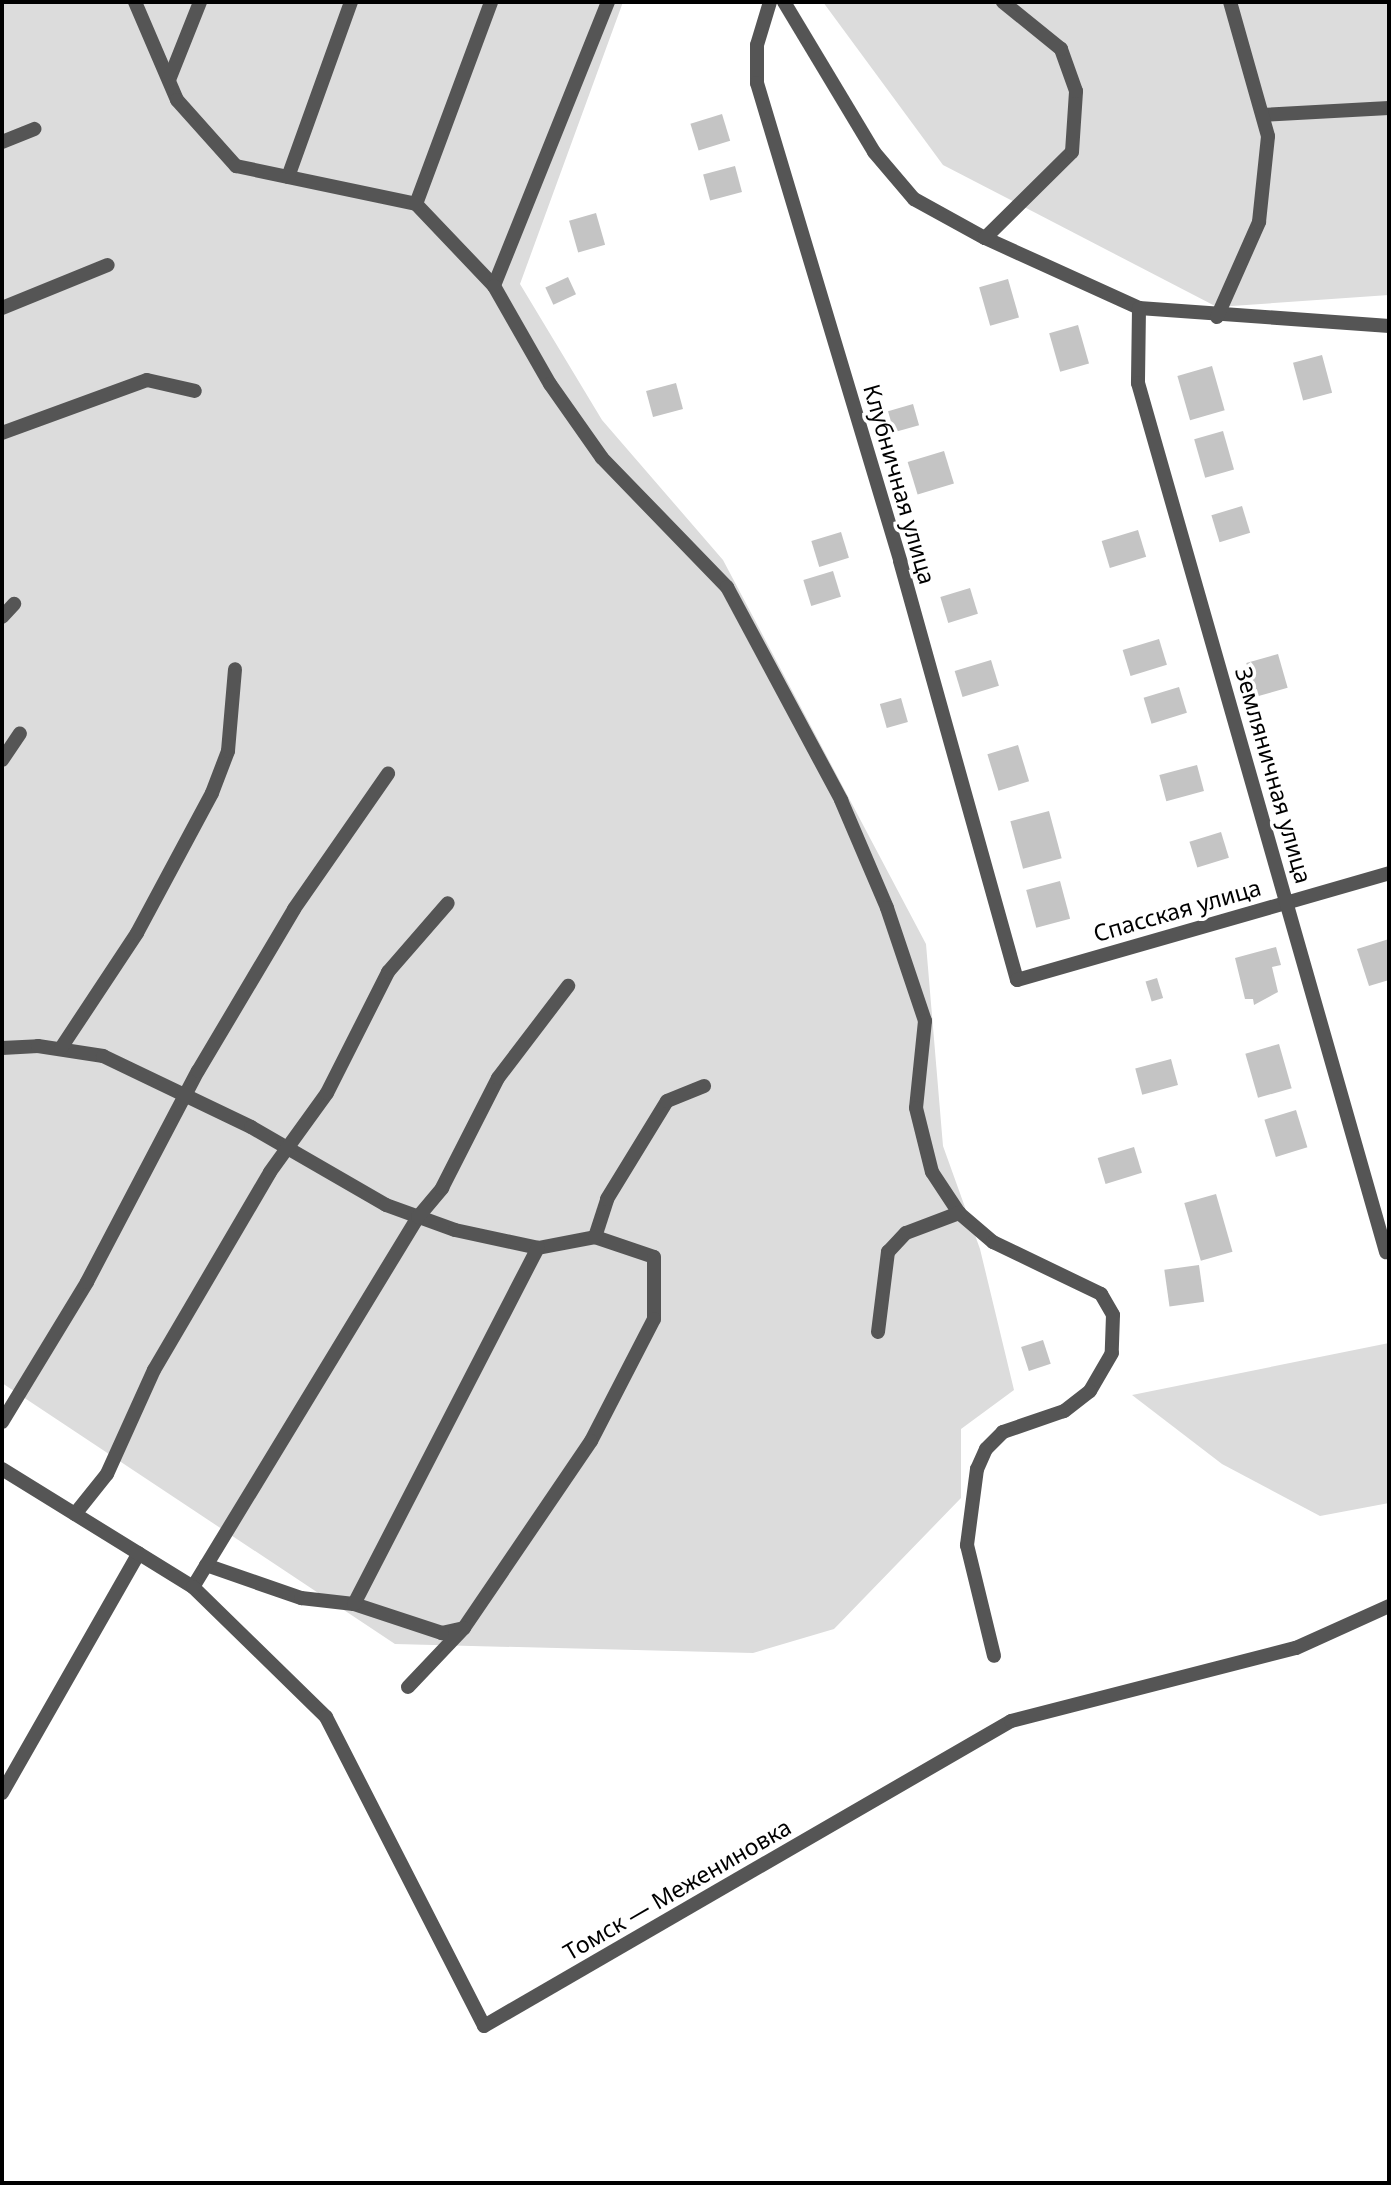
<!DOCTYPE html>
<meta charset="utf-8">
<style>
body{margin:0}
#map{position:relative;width:1391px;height:2185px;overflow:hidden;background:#fff;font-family:"Noto Sans",sans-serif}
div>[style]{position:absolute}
.green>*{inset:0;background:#dcdcdc}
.building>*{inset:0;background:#c4c4c4;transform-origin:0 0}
.minor>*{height:14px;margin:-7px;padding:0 7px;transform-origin:7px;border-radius:7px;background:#555}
.tertiary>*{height:14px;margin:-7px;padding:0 7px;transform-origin:7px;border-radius:7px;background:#555}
span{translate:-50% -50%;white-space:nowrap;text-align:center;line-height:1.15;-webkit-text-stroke:7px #fff;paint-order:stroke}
.street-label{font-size:23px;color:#000}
.frame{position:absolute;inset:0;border:4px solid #000;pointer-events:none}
</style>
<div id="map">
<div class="green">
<div style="clip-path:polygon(2px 2px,623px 2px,520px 284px,602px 420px,723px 560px,926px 944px,943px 1146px,980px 1249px,1014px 1390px,961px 1429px,961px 1498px,834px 1629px,753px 1653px,395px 1644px,2px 1383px)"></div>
<div style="clip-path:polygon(823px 2px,1389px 2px,1389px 295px,1217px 307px,943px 165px)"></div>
<div style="clip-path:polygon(1389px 1343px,1389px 1503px,1320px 1516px,1222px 1464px,1132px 1395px)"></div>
</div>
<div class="building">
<div style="left:722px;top:114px;width:28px;height:33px;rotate:73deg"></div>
<div style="left:735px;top:166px;width:27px;height:33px;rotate:75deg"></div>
<div style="left:596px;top:213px;width:33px;height:28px;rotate:74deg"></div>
<div style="left:568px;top:277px;width:19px;height:25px;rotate:65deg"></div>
<div style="left:1008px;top:279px;width:40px;height:30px;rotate:74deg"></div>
<div style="left:1078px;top:325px;width:40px;height:30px;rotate:74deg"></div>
<div style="left:1322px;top:355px;width:39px;height:30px;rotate:75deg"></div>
<div style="left:1212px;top:366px;width:46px;height:36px;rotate:74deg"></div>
<div style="left:676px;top:383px;width:27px;height:31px;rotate:75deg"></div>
<div style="left:913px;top:404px;width:22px;height:26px;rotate:74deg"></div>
<div style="left:1223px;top:431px;width:40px;height:30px;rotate:74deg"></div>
<div style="left:944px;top:451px;width:34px;height:38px;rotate:73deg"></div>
<div style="left:1242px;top:506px;width:28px;height:32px;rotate:73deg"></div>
<div style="left:1138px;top:530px;width:28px;height:38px;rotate:73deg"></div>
<div style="left:841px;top:532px;width:27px;height:31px;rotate:73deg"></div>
<div style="left:833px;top:571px;width:27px;height:31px;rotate:73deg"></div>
<div style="left:970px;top:588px;width:27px;height:31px;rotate:73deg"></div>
<div style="left:1159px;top:639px;width:27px;height:38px;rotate:73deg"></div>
<div style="left:1278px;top:654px;width:35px;height:33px;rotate:74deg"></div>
<div style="left:991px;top:660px;width:27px;height:38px;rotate:73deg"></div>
<div style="left:1179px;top:687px;width:27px;height:37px;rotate:73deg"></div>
<div style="left:901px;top:698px;width:25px;height:22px;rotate:74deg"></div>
<div style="left:1018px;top:745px;width:38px;height:32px;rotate:73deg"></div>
<div style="left:1197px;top:765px;width:27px;height:39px;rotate:75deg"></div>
<div style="left:1049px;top:811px;width:49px;height:40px;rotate:75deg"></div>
<div style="left:1221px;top:832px;width:27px;height:33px;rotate:73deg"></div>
<div style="left:1060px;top:881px;width:39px;height:35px;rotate:75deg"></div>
<div style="clip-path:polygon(1389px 939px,1389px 980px,1369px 986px,1357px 949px)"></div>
<div style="clip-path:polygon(1276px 947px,1281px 965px,1272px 967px,1278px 992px,1254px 1005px,1253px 999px,1245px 999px,1235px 958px)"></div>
<div style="left:1157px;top:978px;width:21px;height:12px;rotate:73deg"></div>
<div style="left:1279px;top:1044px;width:46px;height:35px;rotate:74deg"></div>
<div style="left:1171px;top:1059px;width:27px;height:37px;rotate:75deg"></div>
<div style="left:1296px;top:1110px;width:39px;height:33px;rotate:73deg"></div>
<div style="left:1134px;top:1147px;width:27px;height:38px;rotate:73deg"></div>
<div style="left:1216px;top:1194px;width:60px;height:33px;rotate:74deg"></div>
<div style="left:1199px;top:1265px;width:37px;height:35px;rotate:82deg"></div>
<div style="left:1043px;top:1340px;width:25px;height:23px;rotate:72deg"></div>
</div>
<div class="minor">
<div style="left:135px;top:2px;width:107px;rotate:66.8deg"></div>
<div style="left:177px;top:100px;width:89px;rotate:48.2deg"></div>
<div style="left:236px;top:166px;width:184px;rotate:11.9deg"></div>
<div style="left:416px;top:204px;width:113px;rotate:46.4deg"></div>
<div style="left:608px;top:2px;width:306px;rotate:111.9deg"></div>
<div style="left:494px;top:286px;width:113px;rotate:60.3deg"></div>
<div style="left:550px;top:384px;width:90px;rotate:54.9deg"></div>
<div style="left:602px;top:458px;width:180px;rotate:45.9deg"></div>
<div style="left:727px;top:587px;width:242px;rotate:61.8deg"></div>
<div style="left:841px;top:800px;width:117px;rotate:66.9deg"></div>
<div style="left:887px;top:908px;width:119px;rotate:71.4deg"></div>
<div style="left:925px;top:1021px;width:87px;rotate:95.9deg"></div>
<div style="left:916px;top:1108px;width:66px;rotate:76deg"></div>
<div style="left:932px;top:1172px;width:49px;rotate:56.6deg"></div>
<div style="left:959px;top:1213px;width:45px;rotate:40.5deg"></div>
<div style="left:993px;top:1242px;width:120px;rotate:25.7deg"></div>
<div style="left:1101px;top:1294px;width:24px;rotate:60deg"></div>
<div style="left:1113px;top:1315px;width:38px;rotate:92deg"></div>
<div style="left:1112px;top:1353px;width:44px;rotate:120.1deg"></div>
<div style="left:1090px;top:1391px;width:33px;rotate:142deg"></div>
<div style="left:1064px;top:1411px;width:65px;rotate:161deg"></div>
<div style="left:1003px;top:1432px;width:24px;rotate:135deg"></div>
<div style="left:986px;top:1449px;width:22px;rotate:114deg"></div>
<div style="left:977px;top:1469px;width:77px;rotate:97.5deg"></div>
<div style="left:967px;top:1545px;width:114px;rotate:76.3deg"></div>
<div style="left:770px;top:2px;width:45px;rotate:106.8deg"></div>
<div style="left:757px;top:45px;width:38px;rotate:90deg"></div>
<div style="left:757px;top:83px;width:499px;rotate:73.3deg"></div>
<div style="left:900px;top:561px;width:435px;rotate:74.4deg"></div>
<div style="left:1017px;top:980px;width:387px;rotate:-16deg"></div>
<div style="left:784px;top:2px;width:175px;rotate:59deg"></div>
<div style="left:874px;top:152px;width:62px;rotate:49.6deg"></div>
<div style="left:914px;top:199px;width:81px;rotate:28.8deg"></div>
<div style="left:985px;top:238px;width:169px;rotate:24.4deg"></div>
<div style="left:1139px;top:308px;width:251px;rotate:4.1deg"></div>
<div style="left:169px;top:80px;width:84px;rotate:-68.3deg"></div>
<div style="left:1263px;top:115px;width:126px;rotate:-3.2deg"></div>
<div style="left:2px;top:142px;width:35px;rotate:-22deg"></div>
<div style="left:288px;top:177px;width:186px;rotate:-70.2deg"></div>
<div style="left:416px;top:204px;width:215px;rotate:-69.6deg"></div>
<div style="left:985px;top:238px;width:122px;rotate:-44.7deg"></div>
<div style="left:1072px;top:152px;width:61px;rotate:-86.2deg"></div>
<div style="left:1076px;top:91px;width:45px;rotate:-109.7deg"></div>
<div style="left:1061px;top:49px;width:75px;rotate:-141deg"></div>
<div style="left:2px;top:308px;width:114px;rotate:-22.1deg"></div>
<div style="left:1139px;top:308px;width:75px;rotate:90.8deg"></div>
<div style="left:1138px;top:383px;width:904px;rotate:74.07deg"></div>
<div style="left:1217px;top:317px;width:104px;rotate:-66.1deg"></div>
<div style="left:1259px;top:222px;width:86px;rotate:-84deg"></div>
<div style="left:1268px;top:136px;width:139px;rotate:-105.8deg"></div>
<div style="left:2px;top:433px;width:154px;rotate:-20.1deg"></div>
<div style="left:147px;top:380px;width:49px;rotate:12.9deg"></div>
<div style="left:2px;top:617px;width:18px;rotate:-47deg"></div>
<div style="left:2px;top:760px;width:32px;rotate:-56deg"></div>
<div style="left:2px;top:1048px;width:36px;rotate:-3deg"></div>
<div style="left:38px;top:1046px;width:66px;rotate:8.7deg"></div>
<div style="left:103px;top:1056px;width:164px;rotate:25.6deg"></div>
<div style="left:251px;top:1127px;width:156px;rotate:30deg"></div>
<div style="left:386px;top:1205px;width:73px;rotate:19.9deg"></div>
<div style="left:455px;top:1230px;width:85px;rotate:12.2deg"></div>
<div style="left:538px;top:1248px;width:58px;rotate:-10.9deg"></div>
<div style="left:595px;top:1237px;width:62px;rotate:18.7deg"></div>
<div style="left:654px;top:1257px;width:62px;rotate:90deg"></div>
<div style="left:654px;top:1319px;width:137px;rotate:117.3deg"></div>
<div style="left:591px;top:1441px;width:226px;rotate:124.2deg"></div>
<div style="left:464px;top:1628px;width:23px;rotate:167deg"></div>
<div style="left:442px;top:1633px;width:93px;rotate:-161.8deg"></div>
<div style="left:61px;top:1048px;width:138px;rotate:-56.5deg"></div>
<div style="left:137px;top:933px;width:159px;rotate:-61.8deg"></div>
<div style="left:212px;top:793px;width:45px;rotate:-69.1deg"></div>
<div style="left:228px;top:751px;width:82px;rotate:-85.1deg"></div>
<div style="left:595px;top:1237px;width:40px;rotate:-72deg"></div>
<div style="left:607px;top:1199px;width:115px;rotate:-58.5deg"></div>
<div style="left:667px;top:1101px;width:40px;rotate:-22deg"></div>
<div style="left:878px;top:1332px;width:81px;rotate:-82.9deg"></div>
<div style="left:888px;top:1252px;width:26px;rotate:-47deg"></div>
<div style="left:906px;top:1233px;width:57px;rotate:-20.7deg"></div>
<div style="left:2px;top:1422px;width:164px;rotate:-58.7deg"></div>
<div style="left:87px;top:1282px;width:238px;rotate:-62.3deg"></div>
<div style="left:198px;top:1071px;width:188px;rotate:-59.3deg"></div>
<div style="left:294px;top:909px;width:165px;rotate:-55.2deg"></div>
<div style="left:75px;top:1514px;width:51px;rotate:-51.3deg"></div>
<div style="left:107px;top:1474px;width:114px;rotate:-65.7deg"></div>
<div style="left:154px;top:1370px;width:229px;rotate:-59.6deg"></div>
<div style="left:270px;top:1172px;width:97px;rotate:-54.2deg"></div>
<div style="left:327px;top:1093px;width:136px;rotate:-63.2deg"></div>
<div style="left:388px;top:972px;width:91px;rotate:-49deg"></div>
<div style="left:206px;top:1565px;width:101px;rotate:19.2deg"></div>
<div style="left:301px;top:1598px;width:53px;rotate:6.5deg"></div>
<div style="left:354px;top:1604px;width:401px;rotate:-62.7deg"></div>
<div style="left:193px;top:1587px;width:433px;rotate:-58.7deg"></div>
<div style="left:418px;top:1217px;width:38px;rotate:-50deg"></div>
<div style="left:442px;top:1188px;width:123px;rotate:-63deg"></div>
<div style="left:498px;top:1078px;width:116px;rotate:-52.7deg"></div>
<div style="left:408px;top:1687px;width:81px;rotate:-46.5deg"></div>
<div style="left:2px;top:1793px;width:276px;rotate:-60.3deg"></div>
</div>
<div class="tertiary">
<div style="left:2px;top:1469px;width:225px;rotate:31.7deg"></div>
<div style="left:193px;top:1587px;width:186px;rotate:44.3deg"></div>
<div style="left:326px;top:1717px;width:347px;rotate:62.9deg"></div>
<div style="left:484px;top:2026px;width:609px;rotate:-30.06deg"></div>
<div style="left:1011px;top:1721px;width:294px;rotate:-14.4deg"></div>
<div style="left:1296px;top:1648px;width:102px;rotate:-24.3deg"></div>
</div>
<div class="street-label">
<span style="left:900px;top:484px;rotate:74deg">Клубничная улица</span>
<span style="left:1274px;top:775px;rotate:74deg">Земляничная улица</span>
<span style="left:1177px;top:910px;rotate:-16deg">Спасская улица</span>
<span style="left:677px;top:1889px;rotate:-30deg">Томск — Межениновка</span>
</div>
<div class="frame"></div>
</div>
